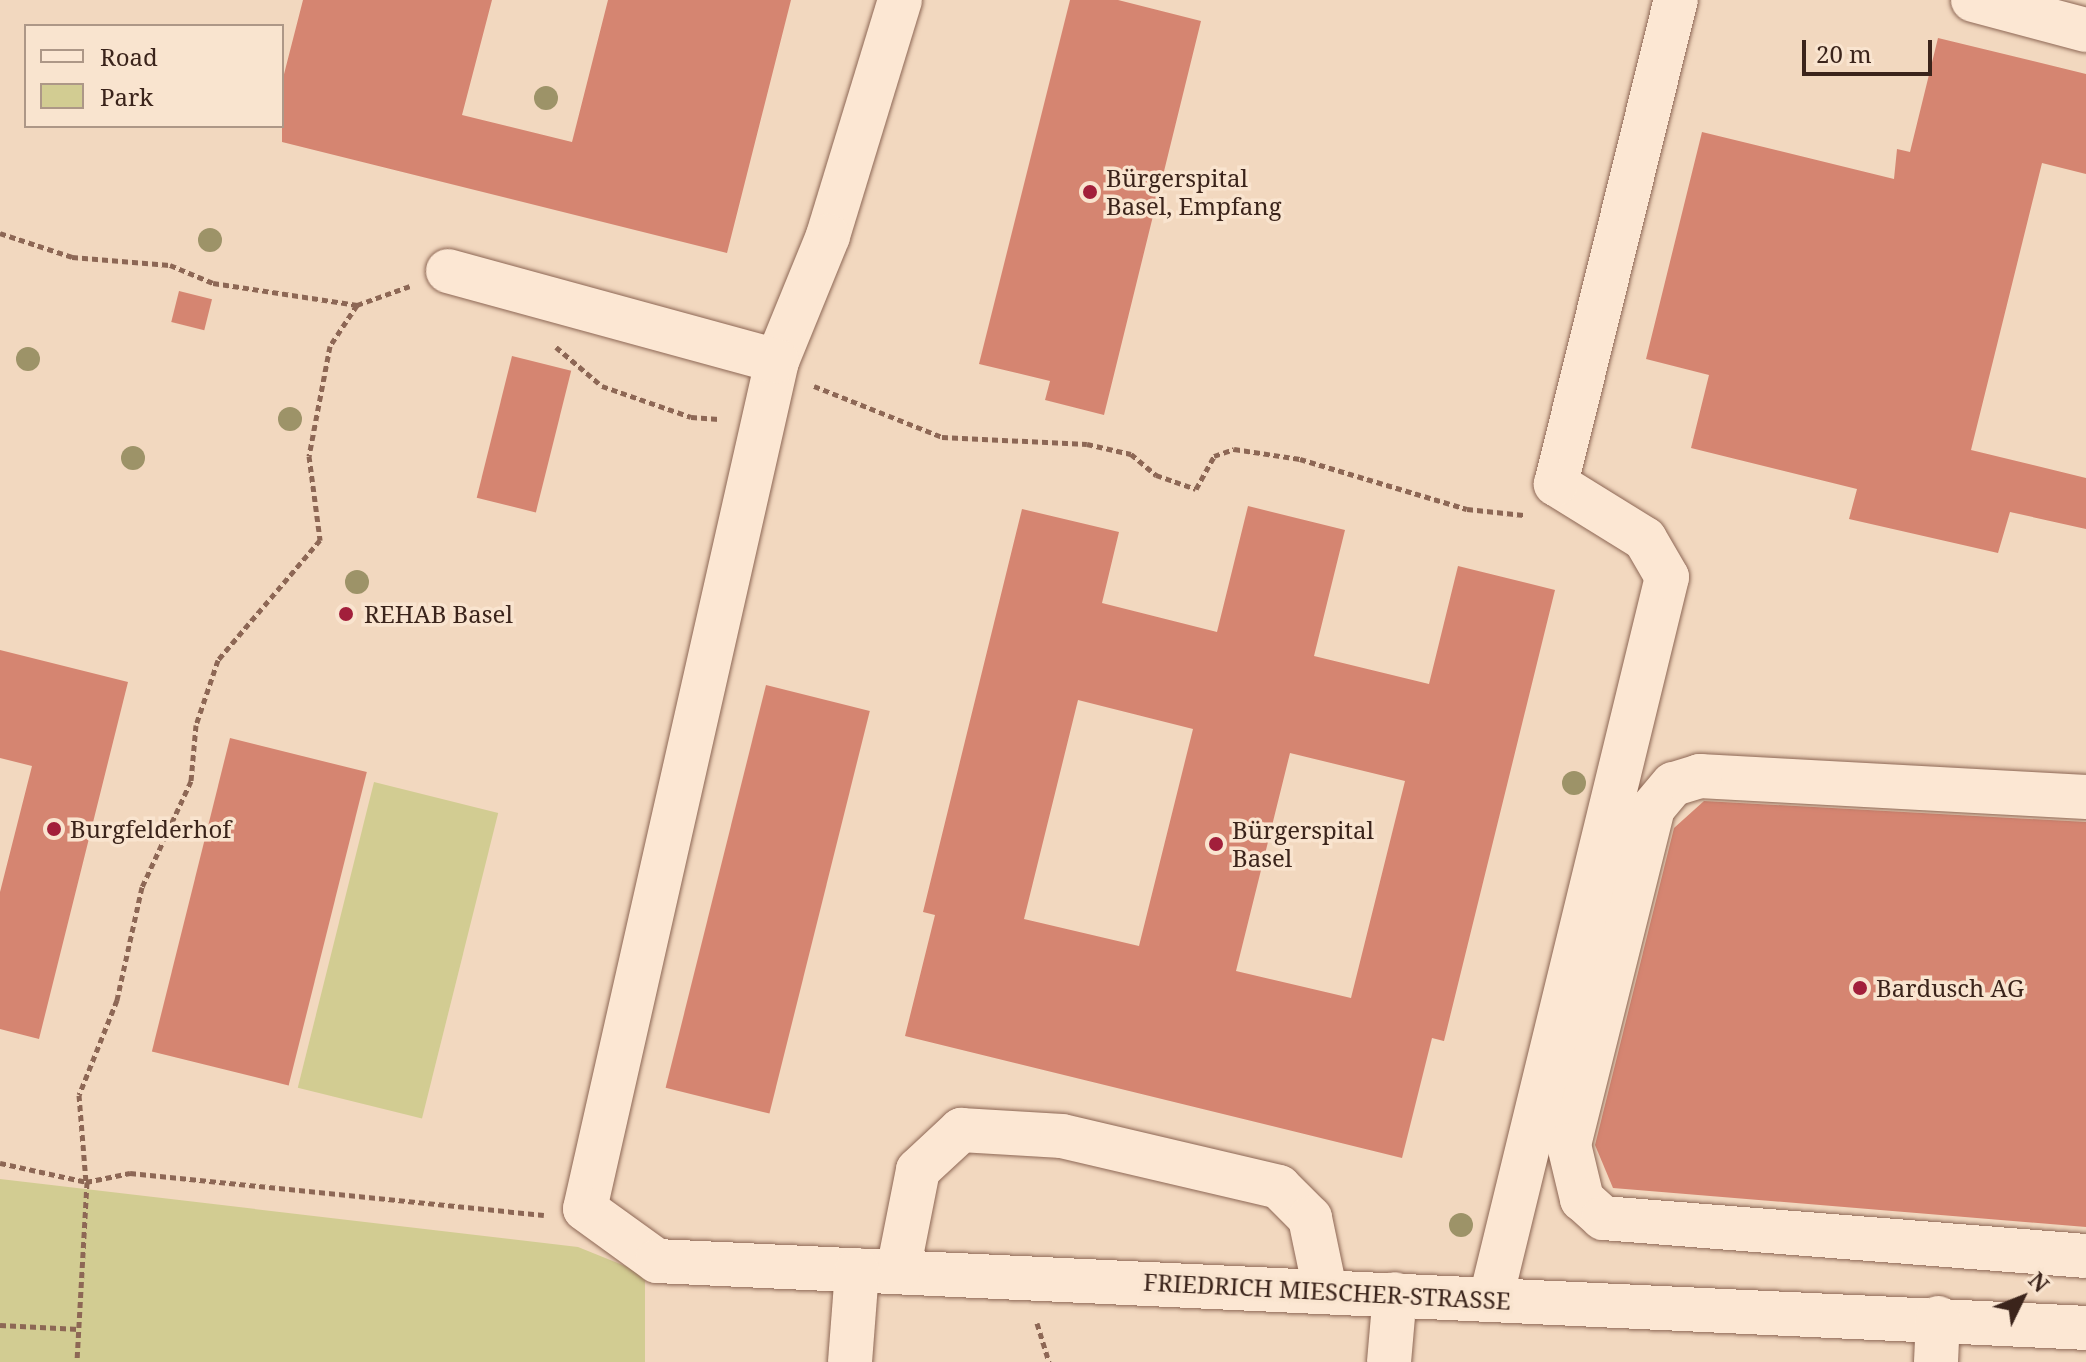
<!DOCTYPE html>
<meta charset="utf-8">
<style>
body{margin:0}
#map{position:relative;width:2086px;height:1362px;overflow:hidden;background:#f2d8bf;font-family:"Noto Serif",serif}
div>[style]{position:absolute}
.green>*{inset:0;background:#d2cc92;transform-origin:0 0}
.building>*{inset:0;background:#d58571;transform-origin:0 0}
.path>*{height:5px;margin-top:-2.5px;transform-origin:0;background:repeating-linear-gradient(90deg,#8d6755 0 6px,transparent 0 10px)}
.roads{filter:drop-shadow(0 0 2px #8d6755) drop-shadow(0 0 2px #8d6755)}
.minor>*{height:44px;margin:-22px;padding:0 22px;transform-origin:22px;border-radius:22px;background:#fce7d3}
.trees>*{width:24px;height:24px;margin:-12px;border-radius:50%;background:#9d9368}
.dots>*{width:22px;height:22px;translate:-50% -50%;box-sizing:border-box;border:4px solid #f9e4cf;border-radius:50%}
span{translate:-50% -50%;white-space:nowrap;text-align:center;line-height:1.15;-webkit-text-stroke:7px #f9e4cf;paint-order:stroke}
.poi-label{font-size:24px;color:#3b241b}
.left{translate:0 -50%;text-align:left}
.street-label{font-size:24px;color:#3b241b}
.legend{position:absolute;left:24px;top:24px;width:260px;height:104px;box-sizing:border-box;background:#f9e4cf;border:2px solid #ad9787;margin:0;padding:10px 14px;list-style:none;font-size:24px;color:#3b241b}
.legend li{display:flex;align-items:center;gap:16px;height:40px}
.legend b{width:40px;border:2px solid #ad9787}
.north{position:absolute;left:1982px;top:1258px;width:80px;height:80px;-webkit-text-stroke:6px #f9e4cf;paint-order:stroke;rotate:47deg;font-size:22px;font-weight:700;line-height:32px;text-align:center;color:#3b241b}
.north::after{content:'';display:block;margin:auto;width:28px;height:36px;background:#3b241b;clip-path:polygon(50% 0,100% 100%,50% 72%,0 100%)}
.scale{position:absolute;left:1802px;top:40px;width:130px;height:36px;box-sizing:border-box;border:4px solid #3b241b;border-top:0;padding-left:10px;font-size:24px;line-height:28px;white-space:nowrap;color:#3b241b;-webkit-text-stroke:6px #f9e4cf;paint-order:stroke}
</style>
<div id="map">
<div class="green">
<div style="left:374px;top:782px;width:128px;height:315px;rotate:14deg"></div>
<div style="clip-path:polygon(0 1179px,578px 1247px,645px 1274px,645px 1362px,0 1362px)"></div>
</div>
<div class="building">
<div style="clip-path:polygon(303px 0,492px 0,462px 115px,572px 142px,608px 0,791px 0,727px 253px,282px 142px,282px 82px)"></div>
<div style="clip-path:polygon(1070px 0,1118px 0,1201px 21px,1104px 415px,1045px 400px,1050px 381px,979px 364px)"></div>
<div style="clip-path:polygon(1938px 38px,2086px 74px,2086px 174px,2042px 163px,1971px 450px,2086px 478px,2086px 529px,2010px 512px,1998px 553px,1849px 519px,1857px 489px,1691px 448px,1709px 375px,1646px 359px,1702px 132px,1894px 179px,1897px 149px,1910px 152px)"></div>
<div style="left:179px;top:291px;width:34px;height:32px;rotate:14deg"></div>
<div style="left:512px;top:356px;width:61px;height:146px;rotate:14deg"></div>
<div style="clip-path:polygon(evenodd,1248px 506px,1345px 530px,1314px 656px,1429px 684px,1458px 566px,1555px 590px,1444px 1041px,1432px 1038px,1402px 1158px,905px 1036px,935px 915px,923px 912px,1022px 509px,1119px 532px,1102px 603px,1217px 632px,1248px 506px,1078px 700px,1193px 729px,1139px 946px,1024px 919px,1078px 700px,1248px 506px,1290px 753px,1405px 781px,1351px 998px,1236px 971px,1290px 753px)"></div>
<div style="clip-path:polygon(0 650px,128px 682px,39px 1039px,0 1029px,0 892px,32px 766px,0 758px)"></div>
<div style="left:766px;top:685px;width:107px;height:415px;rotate:14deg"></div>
<div style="left:230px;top:738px;width:141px;height:323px;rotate:14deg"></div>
<div style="clip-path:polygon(1704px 801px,2086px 822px,2086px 1227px,1613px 1188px,1595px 1145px,1674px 828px)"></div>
</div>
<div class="path">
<div style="left:0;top:233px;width:76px;rotate:18.4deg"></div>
<div style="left:72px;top:257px;width:98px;rotate:4.7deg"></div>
<div style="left:170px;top:265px;width:47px;rotate:22.7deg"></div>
<div style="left:213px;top:283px;width:146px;rotate:8.7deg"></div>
<div style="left:357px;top:305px;width:56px;rotate:-19.7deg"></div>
<div style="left:357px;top:305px;width:49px;rotate:123.4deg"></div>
<div style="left:330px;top:346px;width:112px;rotate:100.8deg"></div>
<div style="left:309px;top:456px;width:85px;rotate:82.5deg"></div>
<div style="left:320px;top:540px;width:157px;rotate:130.4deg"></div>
<div style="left:218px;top:660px;width:69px;rotate:108.7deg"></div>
<div style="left:196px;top:725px;width:56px;rotate:95.1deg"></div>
<div style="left:191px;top:781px;width:117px;rotate:114.8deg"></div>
<div style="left:142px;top:887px;width:116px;rotate:102.5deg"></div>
<div style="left:117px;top:1000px;width:102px;rotate:111.8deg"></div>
<div style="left:79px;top:1095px;width:87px;rotate:85.4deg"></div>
<div style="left:86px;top:1182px;width:45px;rotate:-11.6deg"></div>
<div style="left:130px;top:1173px;width:416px;rotate:5.8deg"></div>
<div style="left:556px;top:347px;width:60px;rotate:40.3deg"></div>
<div style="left:602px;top:386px;width:94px;rotate:19.2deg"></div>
<div style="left:691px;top:417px;width:28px;rotate:4deg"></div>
<div style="left:814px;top:386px;width:138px;rotate:21.7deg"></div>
<div style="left:942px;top:437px;width:145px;rotate:2.8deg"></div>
<div style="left:1087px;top:444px;width:45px;rotate:12.8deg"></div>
<div style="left:1131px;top:454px;width:33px;rotate:40deg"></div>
<div style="left:1156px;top:475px;width:42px;rotate:19.3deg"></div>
<div style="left:1196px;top:489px;width:38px;rotate:-61deg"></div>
<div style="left:1214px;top:456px;width:21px;rotate:-19deg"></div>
<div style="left:1234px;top:449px;width:67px;rotate:8.6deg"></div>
<div style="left:1300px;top:459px;width:174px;rotate:16.7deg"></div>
<div style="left:1467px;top:509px;width:57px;rotate:6deg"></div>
<div style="left:0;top:1163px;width:89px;rotate:12.3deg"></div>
<div style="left:87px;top:1182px;width:180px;rotate:93.2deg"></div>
<div style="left:1037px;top:1323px;width:41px;rotate:72.9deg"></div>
<div style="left:0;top:1325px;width:79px;rotate:2.9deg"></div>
</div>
<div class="roads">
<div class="minor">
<div style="left:900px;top:0;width:247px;rotate:107deg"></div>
<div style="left:828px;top:236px;width:135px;rotate:112.2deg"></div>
<div style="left:777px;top:361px;width:869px;rotate:102.76deg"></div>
<div style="left:585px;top:1209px;width:89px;rotate:35.8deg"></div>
<div style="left:657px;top:1261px;width:1431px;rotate:2.68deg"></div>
<div style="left:1973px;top:0;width:117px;rotate:14.9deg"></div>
<div style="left:448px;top:271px;width:341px;rotate:15.3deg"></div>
<div style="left:2086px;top:797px;width:387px;rotate:-176.9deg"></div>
<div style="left:1700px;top:776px;width:28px;rotate:163deg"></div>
<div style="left:1673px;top:784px;width:31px;rotate:130deg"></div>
<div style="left:1653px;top:808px;width:347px;rotate:104deg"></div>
<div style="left:1569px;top:1145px;width:56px;rotate:76.5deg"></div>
<div style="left:1582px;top:1199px;width:28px;rotate:42deg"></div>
<div style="left:1603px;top:1218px;width:484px;rotate:4.5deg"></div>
<div style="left:898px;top:1271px;width:103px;rotate:-78.8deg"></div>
<div style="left:918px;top:1170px;width:59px;rotate:-42.9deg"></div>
<div style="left:961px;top:1130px;width:101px;rotate:3.4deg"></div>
<div style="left:1062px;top:1136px;width:223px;rotate:13.2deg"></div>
<div style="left:1279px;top:1187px;width:44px;rotate:45deg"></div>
<div style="left:1310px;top:1218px;width:74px;rotate:78.2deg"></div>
<div style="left:1491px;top:1298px;width:742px;rotate:-76.28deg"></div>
<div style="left:1667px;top:577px;width:44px;rotate:-120.1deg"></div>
<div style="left:1645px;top:539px;width:105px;rotate:-148.3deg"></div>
<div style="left:1556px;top:484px;width:499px;rotate:-76.1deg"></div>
<div style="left:850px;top:1362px;width:92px;rotate:-85.6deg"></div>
<div style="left:1389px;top:1362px;width:68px;rotate:-85deg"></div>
<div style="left:1936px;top:1362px;width:44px;rotate:-87.4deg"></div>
</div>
</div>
<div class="trees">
<div style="left:546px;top:98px"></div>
<div style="left:210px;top:240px"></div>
<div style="left:28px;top:359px"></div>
<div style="left:290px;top:419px"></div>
<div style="left:133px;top:458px"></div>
<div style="left:357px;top:582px"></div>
<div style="left:1574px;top:783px"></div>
<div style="left:1461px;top:1225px"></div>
</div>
<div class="dots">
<div style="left:1090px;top:192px;background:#a21f3b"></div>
<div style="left:346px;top:614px;background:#a21f3b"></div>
<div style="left:54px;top:829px;background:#a21f3b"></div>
<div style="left:1216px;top:844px;background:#a21f3b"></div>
<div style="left:1860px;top:988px;background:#a21f3b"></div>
</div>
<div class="poi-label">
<span class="left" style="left:1106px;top:192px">Bürgerspital<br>Basel, Empfang</span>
<span class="left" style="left:364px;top:614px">REHAB Basel</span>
<span class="left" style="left:70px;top:829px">Burgfelderhof</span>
<span class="left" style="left:1232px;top:844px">Bürgerspital<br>Basel</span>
<span class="left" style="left:1876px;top:988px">Bardusch AG</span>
</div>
<div class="street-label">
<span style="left:1327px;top:1291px;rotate:3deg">FRIEDRICH MIESCHER-STRASSE</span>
</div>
<ul class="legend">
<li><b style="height:10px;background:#fce7d3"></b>Road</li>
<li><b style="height:22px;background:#d2cc92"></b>Park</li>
</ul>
<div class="north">N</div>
<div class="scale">20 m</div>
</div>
